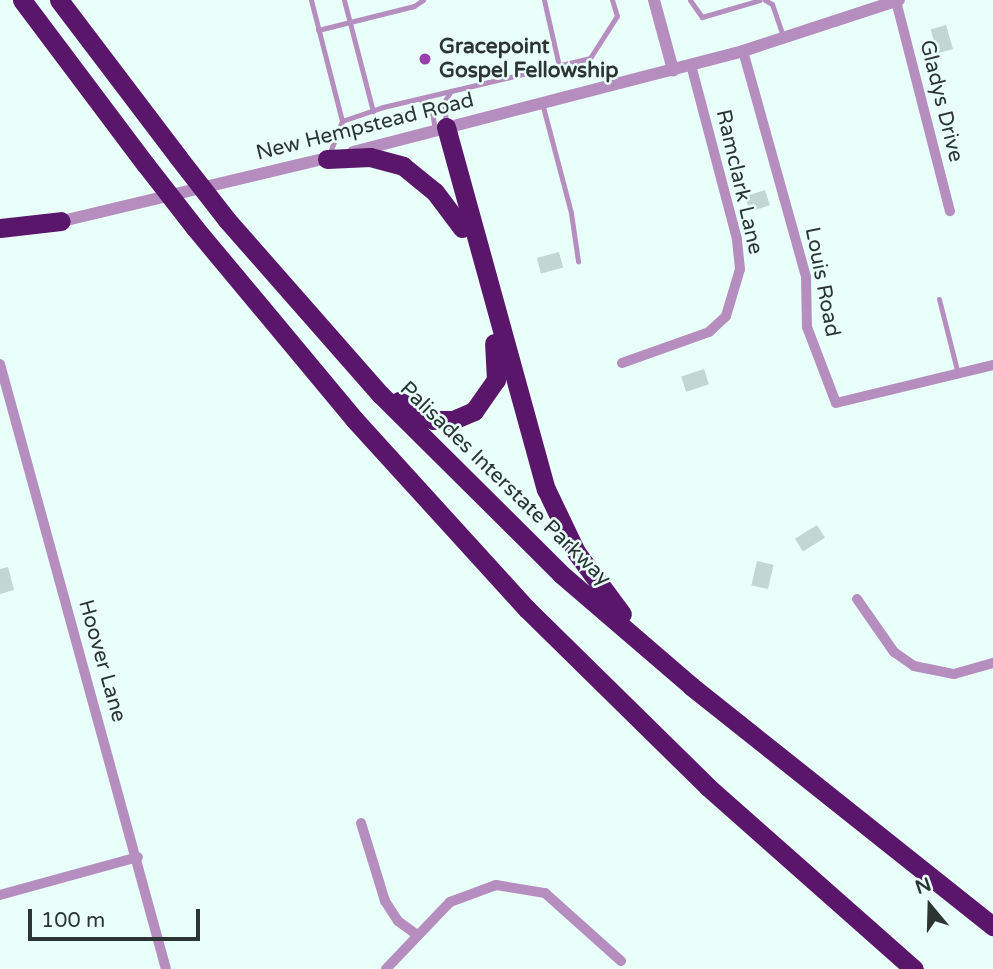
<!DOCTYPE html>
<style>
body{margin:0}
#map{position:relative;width:993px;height:969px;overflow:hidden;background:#e9fffa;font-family:"Varela Round",sans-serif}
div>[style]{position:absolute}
.building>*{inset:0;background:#c1d7d1;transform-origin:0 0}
.service>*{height:5px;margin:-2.5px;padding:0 2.5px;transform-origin:2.5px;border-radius:2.5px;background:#b58ebf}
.minor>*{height:10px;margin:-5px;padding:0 5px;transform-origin:5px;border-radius:5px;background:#b58ebf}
.tertiary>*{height:12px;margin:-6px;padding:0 6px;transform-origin:6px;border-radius:6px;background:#b58ebf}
.motorway>*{height:19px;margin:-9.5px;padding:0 9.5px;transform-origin:9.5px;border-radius:9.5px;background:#5a166a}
.motorway-bridge>*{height:19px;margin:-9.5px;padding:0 9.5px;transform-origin:9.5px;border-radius:9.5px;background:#5a166a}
.dots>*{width:19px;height:19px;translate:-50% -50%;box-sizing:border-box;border:4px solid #e9fffa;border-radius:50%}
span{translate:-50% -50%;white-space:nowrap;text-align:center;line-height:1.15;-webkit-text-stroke:5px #e9fffa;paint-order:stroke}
.poi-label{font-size:21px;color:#2c3532;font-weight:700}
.left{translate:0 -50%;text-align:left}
.street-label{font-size:21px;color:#2c3532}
.north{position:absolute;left:895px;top:871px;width:70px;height:70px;-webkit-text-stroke:5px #e9fffa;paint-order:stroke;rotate:341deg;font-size:19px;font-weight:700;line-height:28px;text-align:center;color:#2c3532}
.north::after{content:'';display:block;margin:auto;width:24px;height:32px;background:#2c3532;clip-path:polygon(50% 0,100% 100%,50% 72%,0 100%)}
.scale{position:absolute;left:28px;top:909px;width:172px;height:32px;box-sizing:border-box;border:4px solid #2c3532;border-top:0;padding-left:9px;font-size:21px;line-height:24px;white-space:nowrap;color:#2c3532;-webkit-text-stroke:5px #e9fffa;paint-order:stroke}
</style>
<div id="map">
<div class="building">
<div style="left:946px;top:25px;width:25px;height:16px;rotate:74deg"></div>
<div style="left:765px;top:190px;width:16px;height:21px;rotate:72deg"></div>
<div style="left:559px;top:252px;width:16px;height:23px;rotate:75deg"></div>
<div style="left:704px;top:369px;width:16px;height:24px;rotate:72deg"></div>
<div style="left:817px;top:525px;width:15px;height:26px;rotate:58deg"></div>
<div style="left:757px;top:561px;width:17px;height:25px;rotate:13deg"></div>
<div style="clip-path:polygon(8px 567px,14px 590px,0 594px,0 569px)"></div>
</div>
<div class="service">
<div style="left:311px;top:0;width:125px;rotate:75.6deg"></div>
<div style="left:342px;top:121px;width:34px;rotate:111deg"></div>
<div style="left:344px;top:0;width:115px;rotate:75.4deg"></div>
<div style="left:544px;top:0;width:68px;rotate:77.2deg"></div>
<div style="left:690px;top:0;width:21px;rotate:55deg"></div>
<div style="left:702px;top:17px;width:60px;rotate:-16.3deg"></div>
<div style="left:765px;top:0;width:8px;rotate:30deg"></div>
<div style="left:772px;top:4px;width:34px;rotate:71deg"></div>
<div style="left:318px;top:30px;width:99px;rotate:-14deg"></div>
<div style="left:414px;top:6px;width:11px;rotate:-34deg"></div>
<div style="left:419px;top:99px;width:13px;rotate:27deg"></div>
<div style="left:431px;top:105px;width:24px;rotate:81deg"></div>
<div style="left:542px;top:103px;width:114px;rotate:75.2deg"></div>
<div style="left:571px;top:213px;width:49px;rotate:81.7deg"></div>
<div style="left:342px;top:121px;width:43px;rotate:-18.9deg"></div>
<div style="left:383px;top:107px;width:213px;rotate:-13.3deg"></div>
<div style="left:590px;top:58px;width:50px;rotate:-57.3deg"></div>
<div style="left:617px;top:16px;width:17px;rotate:-107deg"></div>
<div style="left:446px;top:124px;width:22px;rotate:-95deg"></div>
<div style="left:444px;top:102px;width:13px;rotate:-58deg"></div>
<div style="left:939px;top:299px;width:77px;rotate:75.8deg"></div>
</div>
<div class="minor">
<div style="left:896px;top:1px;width:217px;rotate:75.6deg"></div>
<div style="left:743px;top:51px;width:235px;rotate:74.4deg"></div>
<div style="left:806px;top:277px;width:50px;rotate:88.9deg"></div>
<div style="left:807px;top:327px;width:81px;rotate:69.1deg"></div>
<div style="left:836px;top:403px;width:162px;rotate:-13.6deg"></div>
<div style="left:622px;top:363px;width:92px;rotate:-19.6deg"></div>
<div style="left:709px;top:332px;width:23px;rotate:-43deg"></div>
<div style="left:726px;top:316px;width:49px;rotate:-73.4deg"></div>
<div style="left:740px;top:269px;width:30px;rotate:-96deg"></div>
<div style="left:737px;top:239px;width:180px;rotate:-104.8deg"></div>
<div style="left:0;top:364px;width:627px;rotate:74.66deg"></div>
<div style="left:857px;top:599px;width:65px;rotate:55.1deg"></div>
<div style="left:894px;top:652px;width:24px;rotate:35deg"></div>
<div style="left:914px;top:666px;width:41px;rotate:11.3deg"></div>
<div style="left:954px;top:674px;width:41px;rotate:-15.8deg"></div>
<div style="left:361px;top:823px;width:82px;rotate:72.9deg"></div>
<div style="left:385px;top:901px;width:24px;rotate:57deg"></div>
<div style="left:398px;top:921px;width:22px;rotate:36deg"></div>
<div style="left:0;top:895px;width:143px;rotate:-15.4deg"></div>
<div style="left:386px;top:969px;width:93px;rotate:-46.3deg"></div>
<div style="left:450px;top:902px;width:49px;rotate:-20.3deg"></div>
<div style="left:496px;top:885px;width:50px;rotate:9.3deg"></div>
<div style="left:545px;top:893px;width:102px;rotate:41.8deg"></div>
</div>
<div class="tertiary">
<div style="left:654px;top:0;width:73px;rotate:74.8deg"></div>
<div style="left:353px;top:152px;width:403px;rotate:-14.5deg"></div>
<div style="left:743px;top:51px;width:164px;rotate:-18.1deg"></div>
<div style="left:54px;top:223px;width:286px;rotate:-13.4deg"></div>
</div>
<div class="motorway">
<div style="left:22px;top:0;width:206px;rotate:53.1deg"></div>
<div style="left:59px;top:0;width:197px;rotate:52.8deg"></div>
<div style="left:446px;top:127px;width:376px;rotate:74.6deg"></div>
<div style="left:546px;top:489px;width:70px;rotate:64.5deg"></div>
<div style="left:576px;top:552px;width:77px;rotate:53.4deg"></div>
<div style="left:327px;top:159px;width:43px;rotate:-2.7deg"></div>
<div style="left:370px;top:157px;width:34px;rotate:15deg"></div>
<div style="left:403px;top:166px;width:41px;rotate:39.1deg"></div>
<div style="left:435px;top:192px;width:45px;rotate:53.1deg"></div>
<div style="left:227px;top:220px;width:232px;rotate:48.7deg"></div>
<div style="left:380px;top:394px;width:255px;rotate:44.8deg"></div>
<div style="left:561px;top:574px;width:172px;rotate:40.7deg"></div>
<div style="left:691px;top:686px;width:386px;rotate:38.5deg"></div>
<div style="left:0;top:228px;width:61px;rotate:-6.5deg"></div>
<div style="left:195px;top:228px;width:249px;rotate:50.2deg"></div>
<div style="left:354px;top:419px;width:257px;rotate:47.7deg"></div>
<div style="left:527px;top:609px;width:254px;rotate:44.5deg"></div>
<div style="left:708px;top:787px;width:275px;rotate:41.5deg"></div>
<div style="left:399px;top:401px;width:39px;rotate:29deg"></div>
<div style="left:433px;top:420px;width:20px"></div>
<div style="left:453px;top:420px;width:23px;rotate:-23deg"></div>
<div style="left:474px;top:411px;width:38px;rotate:-55deg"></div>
<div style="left:496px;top:380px;width:37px;rotate:-93deg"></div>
</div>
<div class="motorway-bridge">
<div style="left:178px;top:157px;width:80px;rotate:52.1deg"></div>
<div style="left:146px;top:165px;width:80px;rotate:52.1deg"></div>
</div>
<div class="dots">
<div style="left:425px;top:59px;background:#9841ae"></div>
</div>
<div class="poi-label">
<span class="left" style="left:439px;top:59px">Gracepoint<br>Gospel Fellowship</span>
</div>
<div class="street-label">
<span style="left:941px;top:101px;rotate:76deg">Gladys Drive</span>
<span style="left:365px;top:127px;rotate:-14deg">New Hempstead Road</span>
<span style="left:739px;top:182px;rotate:77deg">Ramclark Lane</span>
<span style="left:822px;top:282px;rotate:79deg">Louis Road</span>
<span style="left:505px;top:484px;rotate:44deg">Palisades Interstate Parkway</span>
<span style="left:102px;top:661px;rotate:74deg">Hoover Lane</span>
</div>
<div class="north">N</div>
<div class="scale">100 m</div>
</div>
